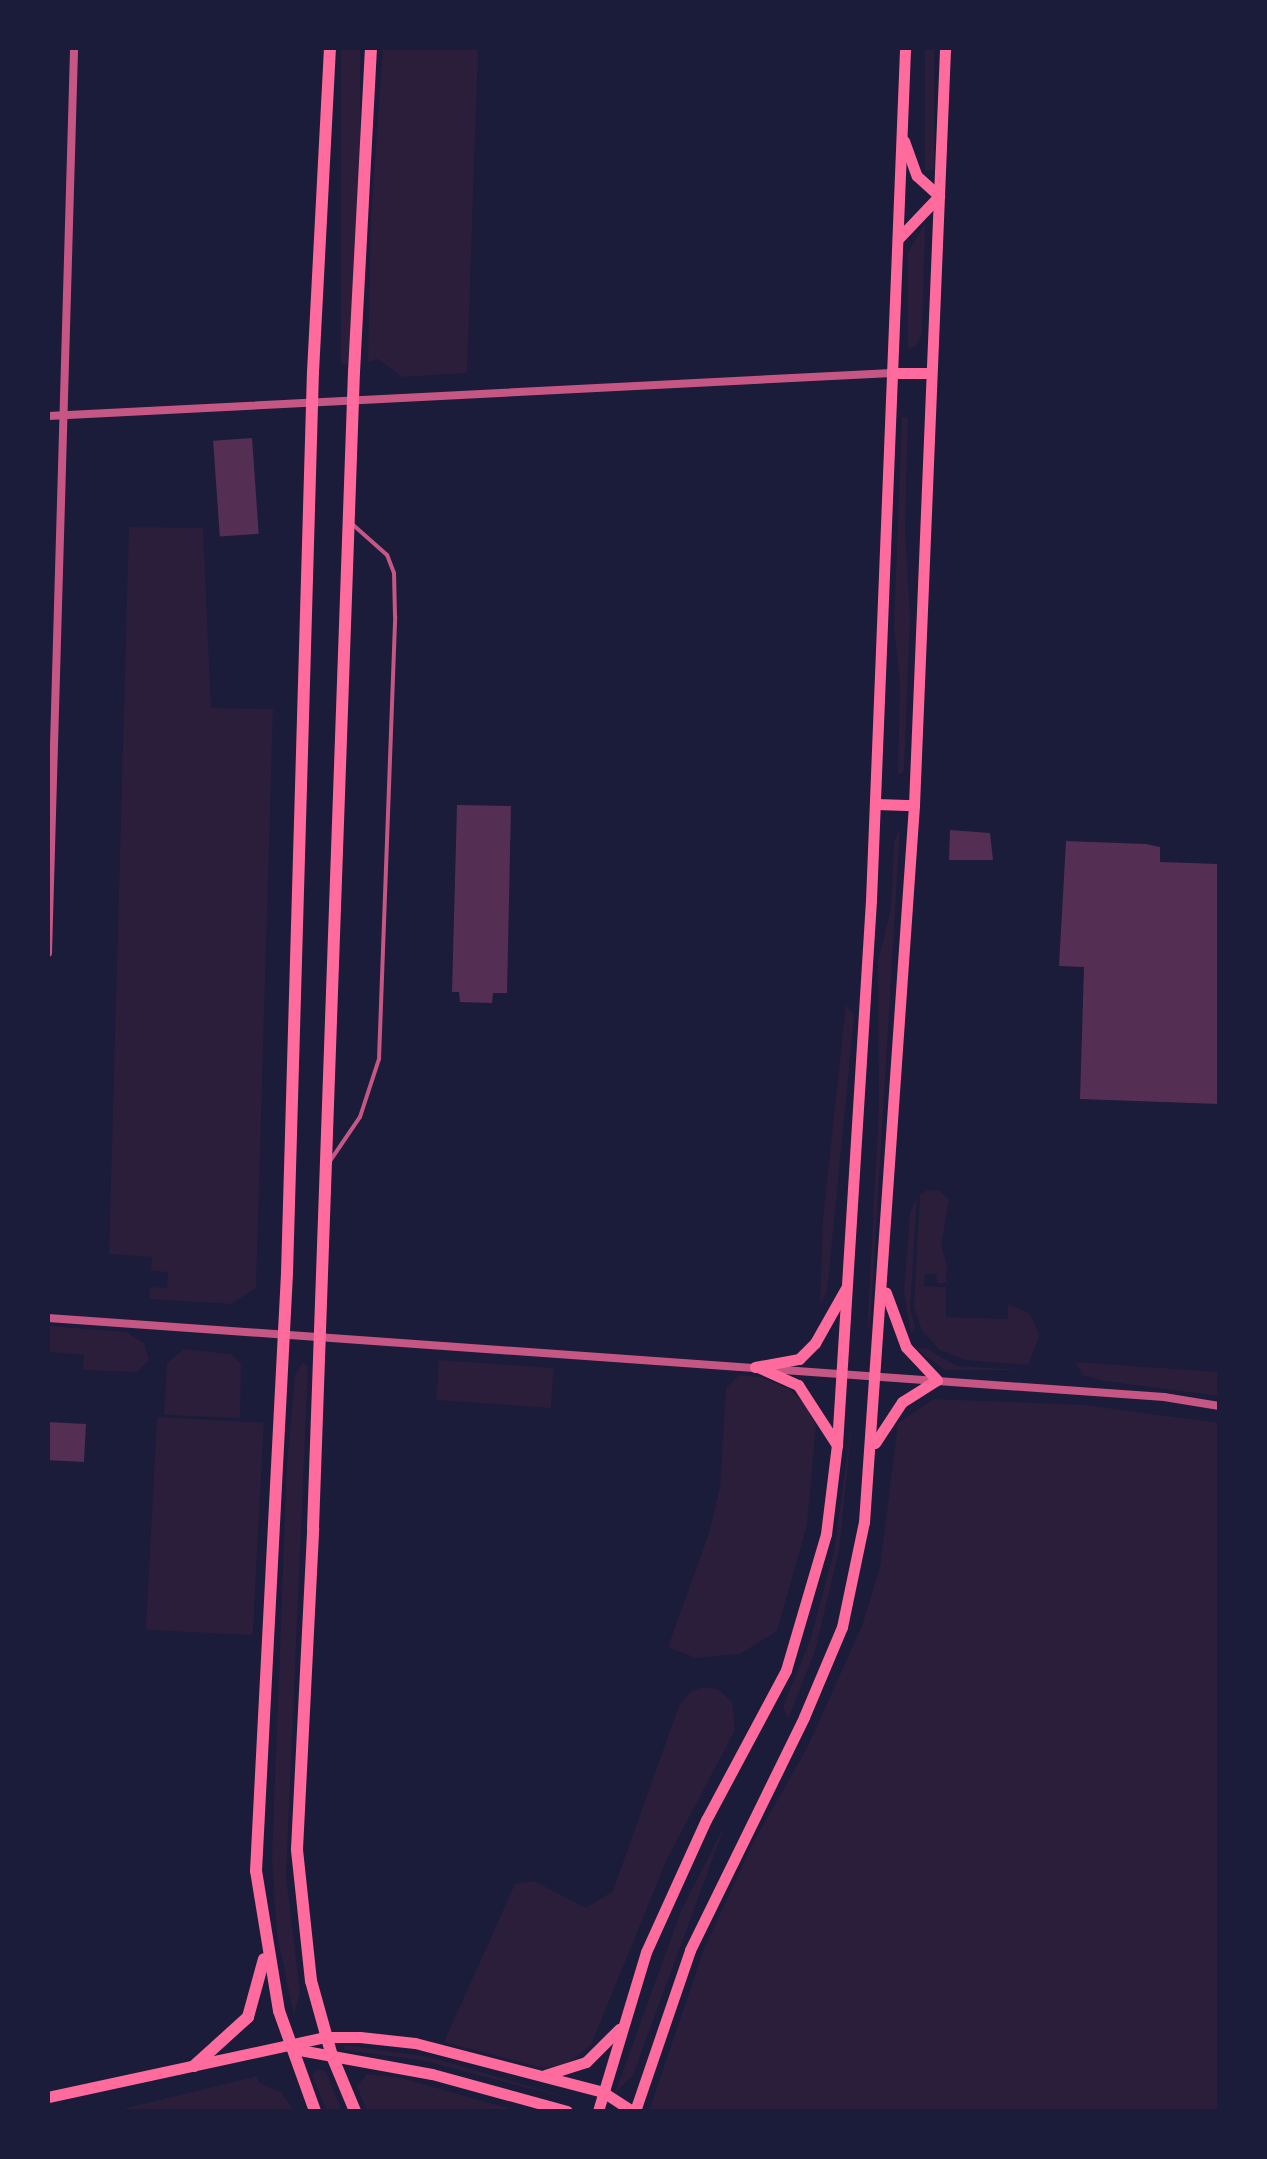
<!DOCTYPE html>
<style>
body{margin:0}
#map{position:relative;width:1267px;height:2159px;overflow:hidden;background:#1b1b3a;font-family:Barlow,sans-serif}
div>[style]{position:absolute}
.green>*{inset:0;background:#2a1e3b;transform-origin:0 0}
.building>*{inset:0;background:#542f53;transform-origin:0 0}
.service>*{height:4px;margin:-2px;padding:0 2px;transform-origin:2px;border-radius:2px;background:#c65784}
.minor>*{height:8px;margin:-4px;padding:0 4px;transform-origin:4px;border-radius:4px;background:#c65784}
.secondary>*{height:11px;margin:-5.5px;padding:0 5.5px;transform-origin:5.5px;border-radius:5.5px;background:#ff6b9d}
.primary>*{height:12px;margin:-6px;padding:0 6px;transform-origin:6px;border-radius:6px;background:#ff6b9d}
span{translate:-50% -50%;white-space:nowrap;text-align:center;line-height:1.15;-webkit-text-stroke:7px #1b1b3a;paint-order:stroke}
.frame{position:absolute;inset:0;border:50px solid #1b1b3a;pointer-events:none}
</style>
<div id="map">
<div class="green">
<div style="left:341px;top:48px;width:19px;height:316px"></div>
<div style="clip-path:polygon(383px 48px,478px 48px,467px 373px,402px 377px,378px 359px,368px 362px,371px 215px)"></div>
<div style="left:925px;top:48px;width:9px;height:122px"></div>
<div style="clip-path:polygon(925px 224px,922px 333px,916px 346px,908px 350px,908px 252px)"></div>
<div style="clip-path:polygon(902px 417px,908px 418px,905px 528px,910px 618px,904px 771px,898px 775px,900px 684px,894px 627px)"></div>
<div style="clip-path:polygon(129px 527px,203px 528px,211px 708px,273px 709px,256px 1288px,231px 1304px,149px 1299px,150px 1287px,167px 1288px,168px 1272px,151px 1271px,152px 1257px,109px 1254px)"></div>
<div style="clip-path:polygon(900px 828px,871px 1313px,867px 1336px,879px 1105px,878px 960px,891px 909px,894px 841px)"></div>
<div style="clip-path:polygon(846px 1005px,854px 1015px,848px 1080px,827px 1291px,820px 1305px,823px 1218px)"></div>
<div style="clip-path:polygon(928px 1190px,940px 1191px,949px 1200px,941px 1246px,947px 1264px,946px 1283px,937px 1283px,936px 1274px,925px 1274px,924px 1286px,946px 1287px,946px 1317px,1008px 1319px,1008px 1304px,1029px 1313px,1040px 1335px,1028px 1365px,965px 1360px,940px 1350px,922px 1331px,914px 1307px,920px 1194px)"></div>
<div style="clip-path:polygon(917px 1198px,910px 1309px,915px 1327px,911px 1334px,904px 1292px,910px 1212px)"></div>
<div style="clip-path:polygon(48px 1326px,126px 1332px,144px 1343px,149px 1360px,137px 1372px,83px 1370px,84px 1355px,48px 1352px)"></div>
<div style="clip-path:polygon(925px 1348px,957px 1366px,1021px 1370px,945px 1370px,916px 1349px)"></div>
<div style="clip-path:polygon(184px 1349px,231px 1354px,241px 1364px,240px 1418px,164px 1415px,167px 1363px)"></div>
<div style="left:439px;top:1360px;width:115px;height:40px;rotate:4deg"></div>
<div style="clip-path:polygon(303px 1362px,308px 1367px,286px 1876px,300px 1992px,294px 2016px,277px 1935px,272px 1858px,287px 1464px,295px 1376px)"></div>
<div style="clip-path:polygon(1076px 1362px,1219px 1372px,1219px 1396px,1104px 1381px,1082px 1375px)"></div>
<div style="clip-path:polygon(739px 1375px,760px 1377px,789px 1389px,807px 1406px,816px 1425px,807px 1525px,777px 1631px,740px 1654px,696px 1658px,668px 1647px,709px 1533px,720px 1487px,726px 1388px)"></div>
<div style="clip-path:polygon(934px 1399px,1084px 1405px,1219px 1423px,1219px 2111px,649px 2111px,704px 1949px,752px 1845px,807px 1748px,862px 1626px,880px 1567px,898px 1423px)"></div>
<div style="clip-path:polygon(853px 1413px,839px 1551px,815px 1651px,788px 1719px,783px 1707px,810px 1640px,834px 1552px)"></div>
<div style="left:157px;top:1417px;width:107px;height:213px;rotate:3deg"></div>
<div style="clip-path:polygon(703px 1687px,718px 1689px,732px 1702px,735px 1730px,667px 1859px,591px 2045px,566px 2065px,544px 2068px,444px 2042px,515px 1884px,534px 1881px,586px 1908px,613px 1891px,679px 1706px,690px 1692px)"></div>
<div style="clip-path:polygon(772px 1732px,725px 1825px,633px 2075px,615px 2093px,681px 1911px)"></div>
<div style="clip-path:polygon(344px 2045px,430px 2057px,586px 2103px,420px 2060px,344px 2050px)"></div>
<div style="clip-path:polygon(317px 2069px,326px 2072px,342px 2111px,327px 2111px,312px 2076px)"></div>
<div style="clip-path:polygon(367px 2074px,401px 2078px,518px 2111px,367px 2111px,357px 2086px)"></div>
<div style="clip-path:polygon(258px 2076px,258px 2082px,281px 2092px,294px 2111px,114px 2111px)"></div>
</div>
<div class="building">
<div style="left:252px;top:438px;width:96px;height:39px;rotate:86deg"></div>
<div style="clip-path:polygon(457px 805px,511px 806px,507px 993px,493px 993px,492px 1003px,460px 1002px,459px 992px,452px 992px)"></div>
<div style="clip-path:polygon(950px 830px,990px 833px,993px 860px,949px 860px)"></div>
<div style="clip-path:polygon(1066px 841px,1146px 844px,1160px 847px,1160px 862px,1219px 864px,1219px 1104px,1080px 1099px,1084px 967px,1059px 966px)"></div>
<div style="left:48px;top:1422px;width:38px;height:38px;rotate:3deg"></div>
</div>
<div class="service">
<div style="left:330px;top:1161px;width:53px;rotate:-55.7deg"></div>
<div style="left:360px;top:1117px;width:61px;rotate:-71.9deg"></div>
<div style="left:379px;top:1059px;width:443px;rotate:-87.9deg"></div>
<div style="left:395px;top:616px;width:43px;rotate:-91.3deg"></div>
<div style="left:394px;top:573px;width:19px;rotate:-111deg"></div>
<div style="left:387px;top:555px;width:47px;rotate:-138.5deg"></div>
</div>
<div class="minor">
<div style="left:48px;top:416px;width:845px;rotate:-2.92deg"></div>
<div style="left:48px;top:953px;width:905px;rotate:-88.35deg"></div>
<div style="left:48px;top:1318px;width:1119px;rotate:4.05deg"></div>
<div style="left:1164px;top:1397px;width:56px;rotate:9.3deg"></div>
</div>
<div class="secondary">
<div style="left:904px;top:141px;width:37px;rotate:70deg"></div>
<div style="left:917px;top:176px;width:30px;rotate:42deg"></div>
<div style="left:898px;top:239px;width:59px;rotate:-46.4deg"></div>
<div style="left:892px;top:373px;width:39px"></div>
<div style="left:876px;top:804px;width:38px;rotate:2deg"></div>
<div style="left:755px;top:1367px;width:45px;rotate:-10.3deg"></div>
<div style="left:799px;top:1359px;width:23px;rotate:-45deg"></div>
<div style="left:815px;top:1343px;width:63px;rotate:-60.6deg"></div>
<div style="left:760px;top:1368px;width:42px;rotate:24.1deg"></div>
<div style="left:798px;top:1385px;width:72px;rotate:57deg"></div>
<div style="left:875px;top:1443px;width:49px;rotate:-56.6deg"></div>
<div style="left:902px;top:1402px;width:41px;rotate:-32.2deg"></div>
<div style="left:937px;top:1380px;width:45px;rotate:-133.2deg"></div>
<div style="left:906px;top:1347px;width:58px;rotate:-110.3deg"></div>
<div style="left:294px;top:2049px;width:140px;rotate:10.3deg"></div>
<div style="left:432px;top:2074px;width:140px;rotate:15.3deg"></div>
<div style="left:545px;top:2075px;width:43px;rotate:-17.6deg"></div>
<div style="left:586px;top:2062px;width:47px;rotate:-45deg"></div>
<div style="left:48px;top:2097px;width:284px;rotate:-12.2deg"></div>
<div style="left:326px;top:2037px;width:34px"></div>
<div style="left:360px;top:2037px;width:55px;rotate:6.2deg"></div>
<div style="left:415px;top:2043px;width:194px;rotate:14.6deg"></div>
<div style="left:603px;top:2092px;width:35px;rotate:33deg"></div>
<div style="left:598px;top:2111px;width:166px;rotate:-73.2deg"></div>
<div style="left:646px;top:1952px;width:145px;rotate:-65.6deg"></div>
<div style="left:706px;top:1820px;width:170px;rotate:-61.9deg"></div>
<div style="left:786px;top:1670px;width:142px;rotate:-73.6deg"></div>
<div style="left:826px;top:1534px;width:90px;rotate:-83deg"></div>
<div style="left:837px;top:1445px;width:546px;rotate:-86.43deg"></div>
<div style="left:871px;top:900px;width:853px;rotate:-87.71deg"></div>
<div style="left:635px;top:2111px;width:170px;rotate:-71.1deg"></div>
<div style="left:690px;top:1950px;width:259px;rotate:-63.9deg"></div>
<div style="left:804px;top:1717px;width:98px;rotate:-67.1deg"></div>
<div style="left:842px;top:1627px;width:107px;rotate:-78.2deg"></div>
<div style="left:864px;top:1522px;width:719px;rotate:-86.01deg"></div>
<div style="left:914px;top:805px;width:758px;rotate:-87.65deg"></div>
</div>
<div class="primary">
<div style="left:194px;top:2066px;width:73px;rotate:-42.2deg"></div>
<div style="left:248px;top:2017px;width:60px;rotate:-74.6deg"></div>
<div style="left:315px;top:2111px;width:106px;rotate:-109.8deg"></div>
<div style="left:279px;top:2011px;width:142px;rotate:-99.3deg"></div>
<div style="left:256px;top:1871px;width:599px;rotate:-87.03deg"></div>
<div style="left:287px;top:1273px;width:901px;rotate:-88.35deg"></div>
<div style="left:313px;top:372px;width:324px;rotate:-87deg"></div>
<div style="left:355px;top:2111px;width:60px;rotate:-112.7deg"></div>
<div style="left:332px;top:2056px;width:78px;rotate:-105.6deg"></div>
<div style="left:311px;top:1981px;width:133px;rotate:-96.1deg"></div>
<div style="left:297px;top:1849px;width:321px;rotate:-87.1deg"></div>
<div style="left:313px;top:1528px;width:1157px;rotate:-87.97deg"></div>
<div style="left:354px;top:372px;width:324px;rotate:-87deg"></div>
</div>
<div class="frame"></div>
</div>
